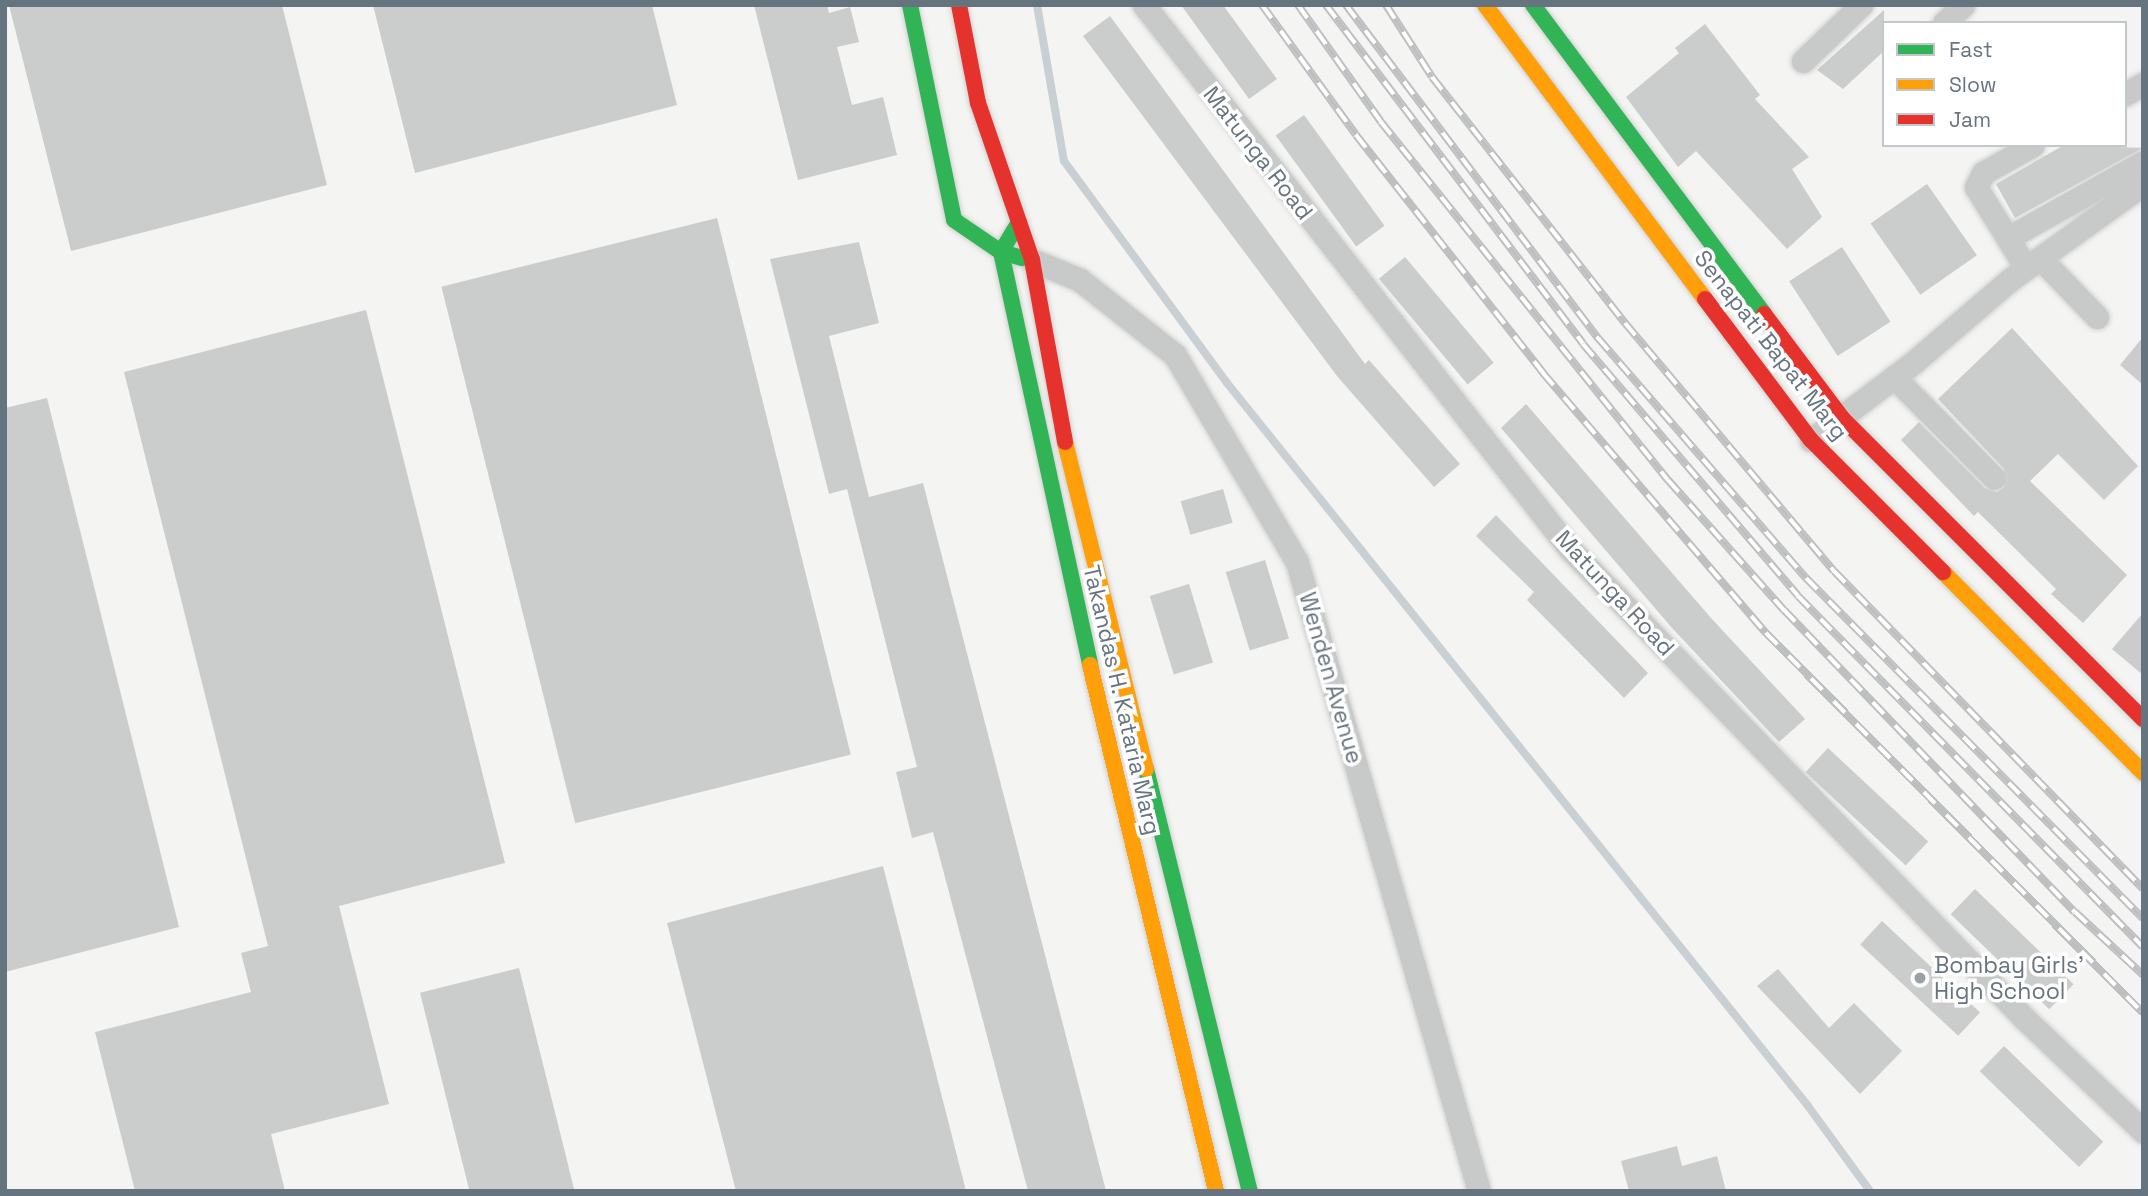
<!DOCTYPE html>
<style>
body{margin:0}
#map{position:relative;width:2148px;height:1196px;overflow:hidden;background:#f4f4f2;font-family:"Space Grotesk",sans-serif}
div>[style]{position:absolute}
.stream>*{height:8px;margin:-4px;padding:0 4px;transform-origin:4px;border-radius:4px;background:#c9d0d3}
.building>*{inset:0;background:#cbcccc;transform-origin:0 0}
.roads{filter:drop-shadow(0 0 2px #d0d0d0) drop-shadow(0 0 2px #d0d0d0)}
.street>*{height:23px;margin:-11.5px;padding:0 11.5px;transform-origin:11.5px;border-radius:11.5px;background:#c8caca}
.fast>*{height:16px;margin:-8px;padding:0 8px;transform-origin:8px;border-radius:8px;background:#30b455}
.slow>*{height:16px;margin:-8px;padding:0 8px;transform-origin:8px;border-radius:8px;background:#ff9f0a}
.jam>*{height:16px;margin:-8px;padding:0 8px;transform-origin:8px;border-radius:8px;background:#e5322d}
.rail>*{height:8px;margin-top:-4px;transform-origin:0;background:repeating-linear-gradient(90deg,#fff 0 16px,#bebfc0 0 32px);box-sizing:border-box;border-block:2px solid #bebfc0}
.dots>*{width:19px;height:19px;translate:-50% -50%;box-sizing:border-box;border:4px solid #fff;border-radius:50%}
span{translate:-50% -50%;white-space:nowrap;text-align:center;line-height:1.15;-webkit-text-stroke:7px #fff;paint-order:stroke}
.street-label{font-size:23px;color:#667480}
.poi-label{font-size:23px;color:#667480}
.left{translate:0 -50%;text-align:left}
.frame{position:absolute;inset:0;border:7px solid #667480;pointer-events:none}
.legend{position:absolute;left:1882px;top:21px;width:245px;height:126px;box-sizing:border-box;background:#fff;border:2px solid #c2c7cc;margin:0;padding:9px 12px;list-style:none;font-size:21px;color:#667480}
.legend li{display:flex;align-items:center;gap:14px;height:35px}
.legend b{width:35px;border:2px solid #c2c7cc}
</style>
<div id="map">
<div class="stream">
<div style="left:1037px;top:5px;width:158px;rotate:80.2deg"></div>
<div style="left:1064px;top:161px;width:275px;rotate:53.7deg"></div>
<div style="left:1227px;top:383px;width:928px;rotate:51.21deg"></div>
<div style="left:1808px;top:1106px;width:105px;rotate:53.9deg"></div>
</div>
<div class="building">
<div style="clip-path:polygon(9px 5px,282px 5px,327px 185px,71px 251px)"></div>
<div style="clip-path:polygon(373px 5px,652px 5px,677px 105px,415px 173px)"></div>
<div style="clip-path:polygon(754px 5px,827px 5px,829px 13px,850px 7px,859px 42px,837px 47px,852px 105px,883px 97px,897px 155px,798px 180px)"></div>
<div style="clip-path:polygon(1181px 5px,1223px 5px,1277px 79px,1249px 99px)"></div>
<div style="clip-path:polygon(1884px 10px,1884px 51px,1843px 89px,1817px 70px)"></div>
<div style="clip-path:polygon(1110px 16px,1365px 364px,1369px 360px,1460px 464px,1434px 487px,1337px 376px,1083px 36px)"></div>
<div style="clip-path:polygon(1705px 24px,1760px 95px,1755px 99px,1809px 157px,1792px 169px,1822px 217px,1787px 249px,1696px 151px,1678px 167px,1626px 97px,1679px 53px,1675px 48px)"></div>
<div style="left:1304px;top:115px;width:137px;height:35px;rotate:54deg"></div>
<div style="clip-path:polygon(2064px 145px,2143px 148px,2015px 218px,1996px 184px)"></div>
<div style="left:1927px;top:184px;width:87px;height:69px;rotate:55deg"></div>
<div style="left:717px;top:218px;width:553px;height:284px;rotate:76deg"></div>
<div style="clip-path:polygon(859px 242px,879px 323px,829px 336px,869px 497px,923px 483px,1106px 1191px,1028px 1191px,933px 832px,912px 838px,896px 772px,917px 767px,847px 489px,829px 494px,770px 259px)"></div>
<div style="left:1842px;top:247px;width:89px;height:63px;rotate:57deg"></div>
<div style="left:1405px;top:257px;width:138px;height:34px;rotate:50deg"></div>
<div style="clip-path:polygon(366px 310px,505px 863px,339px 906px,389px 1104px,271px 1134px,285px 1191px,135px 1191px,95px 1032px,251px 992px,241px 953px,268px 946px,124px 372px)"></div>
<div style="clip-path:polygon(2012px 328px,2138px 466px,2104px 500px,2058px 454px,2030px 481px,2127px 575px,2083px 623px,2051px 594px,2056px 589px,1978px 512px,1974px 516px,1901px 440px,1919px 422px,1985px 488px,1997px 492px,2004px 487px,2004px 469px,1938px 399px)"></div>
<div style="clip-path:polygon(2143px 337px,2143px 385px,2120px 365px)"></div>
<div style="clip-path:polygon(47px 398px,179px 927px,5px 972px,5px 408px)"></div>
<div style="clip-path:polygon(1526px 404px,1711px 618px,1805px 719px,1779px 742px,1672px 628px,1501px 428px)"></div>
<div style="left:1223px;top:489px;width:35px;height:44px;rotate:74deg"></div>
<div style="clip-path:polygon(1496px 515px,1648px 673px,1624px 698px,1527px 600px,1534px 592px,1476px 536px)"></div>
<div style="left:1265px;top:560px;width:82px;height:41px;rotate:73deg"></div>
<div style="left:1189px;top:584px;width:82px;height:41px;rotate:73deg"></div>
<div style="clip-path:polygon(2143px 613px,2143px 675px,2112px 649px)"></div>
<div style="left:1828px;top:748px;width:137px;height:33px;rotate:43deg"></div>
<div style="clip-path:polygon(883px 866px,966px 1191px,736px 1191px,667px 923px)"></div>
<div style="left:1975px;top:889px;width:137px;height:35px;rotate:44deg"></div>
<div style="left:1882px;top:921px;width:134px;height:32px;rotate:43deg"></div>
<div style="left:519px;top:968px;width:230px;height:102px;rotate:76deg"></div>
<div style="clip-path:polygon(1778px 969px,1829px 1028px,1854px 1003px,1902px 1051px,1860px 1094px,1757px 986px)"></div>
<div style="left:2004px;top:1046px;width:138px;height:35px;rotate:44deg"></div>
<div style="clip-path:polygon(1677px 1146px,1682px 1166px,1717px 1156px,1726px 1191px,1629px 1191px,1621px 1161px)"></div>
</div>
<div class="roads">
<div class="street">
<div style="left:1144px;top:5px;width:690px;rotate:51.95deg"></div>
<div style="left:1569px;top:548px;width:656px;rotate:45.93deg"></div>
<div style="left:2025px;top:1019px;width:163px;rotate:43.5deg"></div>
<div style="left:1944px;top:23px;width:26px;rotate:-43deg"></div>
<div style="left:1803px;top:61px;width:81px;rotate:-44deg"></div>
<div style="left:2125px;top:94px;width:21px;rotate:-29deg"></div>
<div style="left:2008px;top:238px;width:155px;rotate:-29.4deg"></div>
<div style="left:2040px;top:258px;width:82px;rotate:46deg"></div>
<div style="left:1032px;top:260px;width:52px;rotate:22.6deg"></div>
<div style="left:1080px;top:280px;width:121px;rotate:38.3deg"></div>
<div style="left:1175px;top:355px;width:240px;rotate:59.5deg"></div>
<div style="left:1297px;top:562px;width:655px;rotate:73.86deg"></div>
<div style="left:2026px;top:268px;width:95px;rotate:-121.7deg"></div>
<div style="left:1976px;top:187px;width:16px;rotate:-63deg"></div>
<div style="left:1983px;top:173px;width:57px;rotate:-29.2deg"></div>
<div style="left:1894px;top:377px;width:142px;rotate:45.3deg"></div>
<div style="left:1811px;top:440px;width:129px;rotate:-37.1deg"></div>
<div style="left:1914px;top:362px;width:128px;rotate:-40.6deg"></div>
<div style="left:2011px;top:279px;width:163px;rotate:-35.7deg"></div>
</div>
<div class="fast">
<div style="left:910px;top:5px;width:219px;rotate:78.4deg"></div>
<div style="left:954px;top:220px;width:57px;rotate:34.2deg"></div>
<div style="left:1001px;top:252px;width:22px;rotate:16deg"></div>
<div style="left:1533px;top:5px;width:386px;rotate:53.2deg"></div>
<div style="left:1019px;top:222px;width:35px;rotate:121deg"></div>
<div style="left:1001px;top:252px;width:422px;rotate:77.8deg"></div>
<div style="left:1146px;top:769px;width:435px;rotate:76.2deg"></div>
</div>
<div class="slow">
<div style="left:1485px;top:5px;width:367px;rotate:53.2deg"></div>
<div style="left:1065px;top:442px;width:337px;rotate:76.1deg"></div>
<div style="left:1943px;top:572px;width:284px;rotate:45.1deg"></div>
<div style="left:1090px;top:665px;width:541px;rotate:76.53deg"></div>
</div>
<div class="jam">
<div style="left:959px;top:5px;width:100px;rotate:79deg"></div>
<div style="left:978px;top:103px;width:166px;rotate:71deg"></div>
<div style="left:1032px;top:260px;width:185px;rotate:79.7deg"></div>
<div style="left:1705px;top:299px;width:176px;rotate:53.1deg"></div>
<div style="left:1811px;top:440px;width:187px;rotate:45deg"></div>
<div style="left:1764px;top:314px;width:130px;rotate:53.1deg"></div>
<div style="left:1842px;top:418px;width:426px;rotate:45deg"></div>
</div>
</div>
<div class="rail">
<div style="left:1262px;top:5px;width:160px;rotate:54.1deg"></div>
<div style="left:1356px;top:135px;width:303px;rotate:51.8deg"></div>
<div style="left:1543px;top:373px;width:343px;rotate:49.4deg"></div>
<div style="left:1766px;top:633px;width:535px;rotate:45.23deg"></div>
<div style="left:1298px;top:5px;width:143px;rotate:54.6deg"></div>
<div style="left:1381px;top:122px;width:459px;rotate:51.3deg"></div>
<div style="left:1668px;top:480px;width:174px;rotate:48.3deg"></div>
<div style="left:1784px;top:610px;width:419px;rotate:46.1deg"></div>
<div style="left:2075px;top:912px;width:93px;rotate:42.8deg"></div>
<div style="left:1326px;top:5px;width:425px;rotate:52.8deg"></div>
<div style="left:1583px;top:344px;width:331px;rotate:49.5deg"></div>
<div style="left:1798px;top:596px;width:492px;rotate:45.5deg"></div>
<div style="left:1346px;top:5px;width:418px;rotate:52.9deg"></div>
<div style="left:1598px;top:338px;width:318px;rotate:49.1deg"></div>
<div style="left:1806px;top:578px;width:479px;rotate:45.3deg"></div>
<div style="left:1386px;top:5px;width:85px;rotate:57.4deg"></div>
<div style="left:1432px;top:77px;width:313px;rotate:51.9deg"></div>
<div style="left:1625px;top:323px;width:324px;rotate:49.9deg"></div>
<div style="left:1834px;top:571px;width:443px;rotate:45.8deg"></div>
</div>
<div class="dots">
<div style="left:1920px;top:978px;background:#98a1a8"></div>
</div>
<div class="street-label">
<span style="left:1258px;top:153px;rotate:52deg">Matunga Road</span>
<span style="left:1771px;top:345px;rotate:52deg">Senapati Bapat Marg</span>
<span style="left:1615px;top:593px;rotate:47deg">Matunga Road</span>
<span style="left:1331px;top:678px;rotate:74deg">Wenden Avenue</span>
<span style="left:1122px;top:700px;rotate:77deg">Takandas H. Kataria Marg</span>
</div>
<div class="poi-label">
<span class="left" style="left:1934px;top:978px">Bombay Girls'<br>High School</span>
</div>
<div class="frame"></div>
<ul class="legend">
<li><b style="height:9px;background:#30b455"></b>Fast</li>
<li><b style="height:9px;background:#ff9f0a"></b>Slow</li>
<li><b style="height:9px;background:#e5322d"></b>Jam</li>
</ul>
</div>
